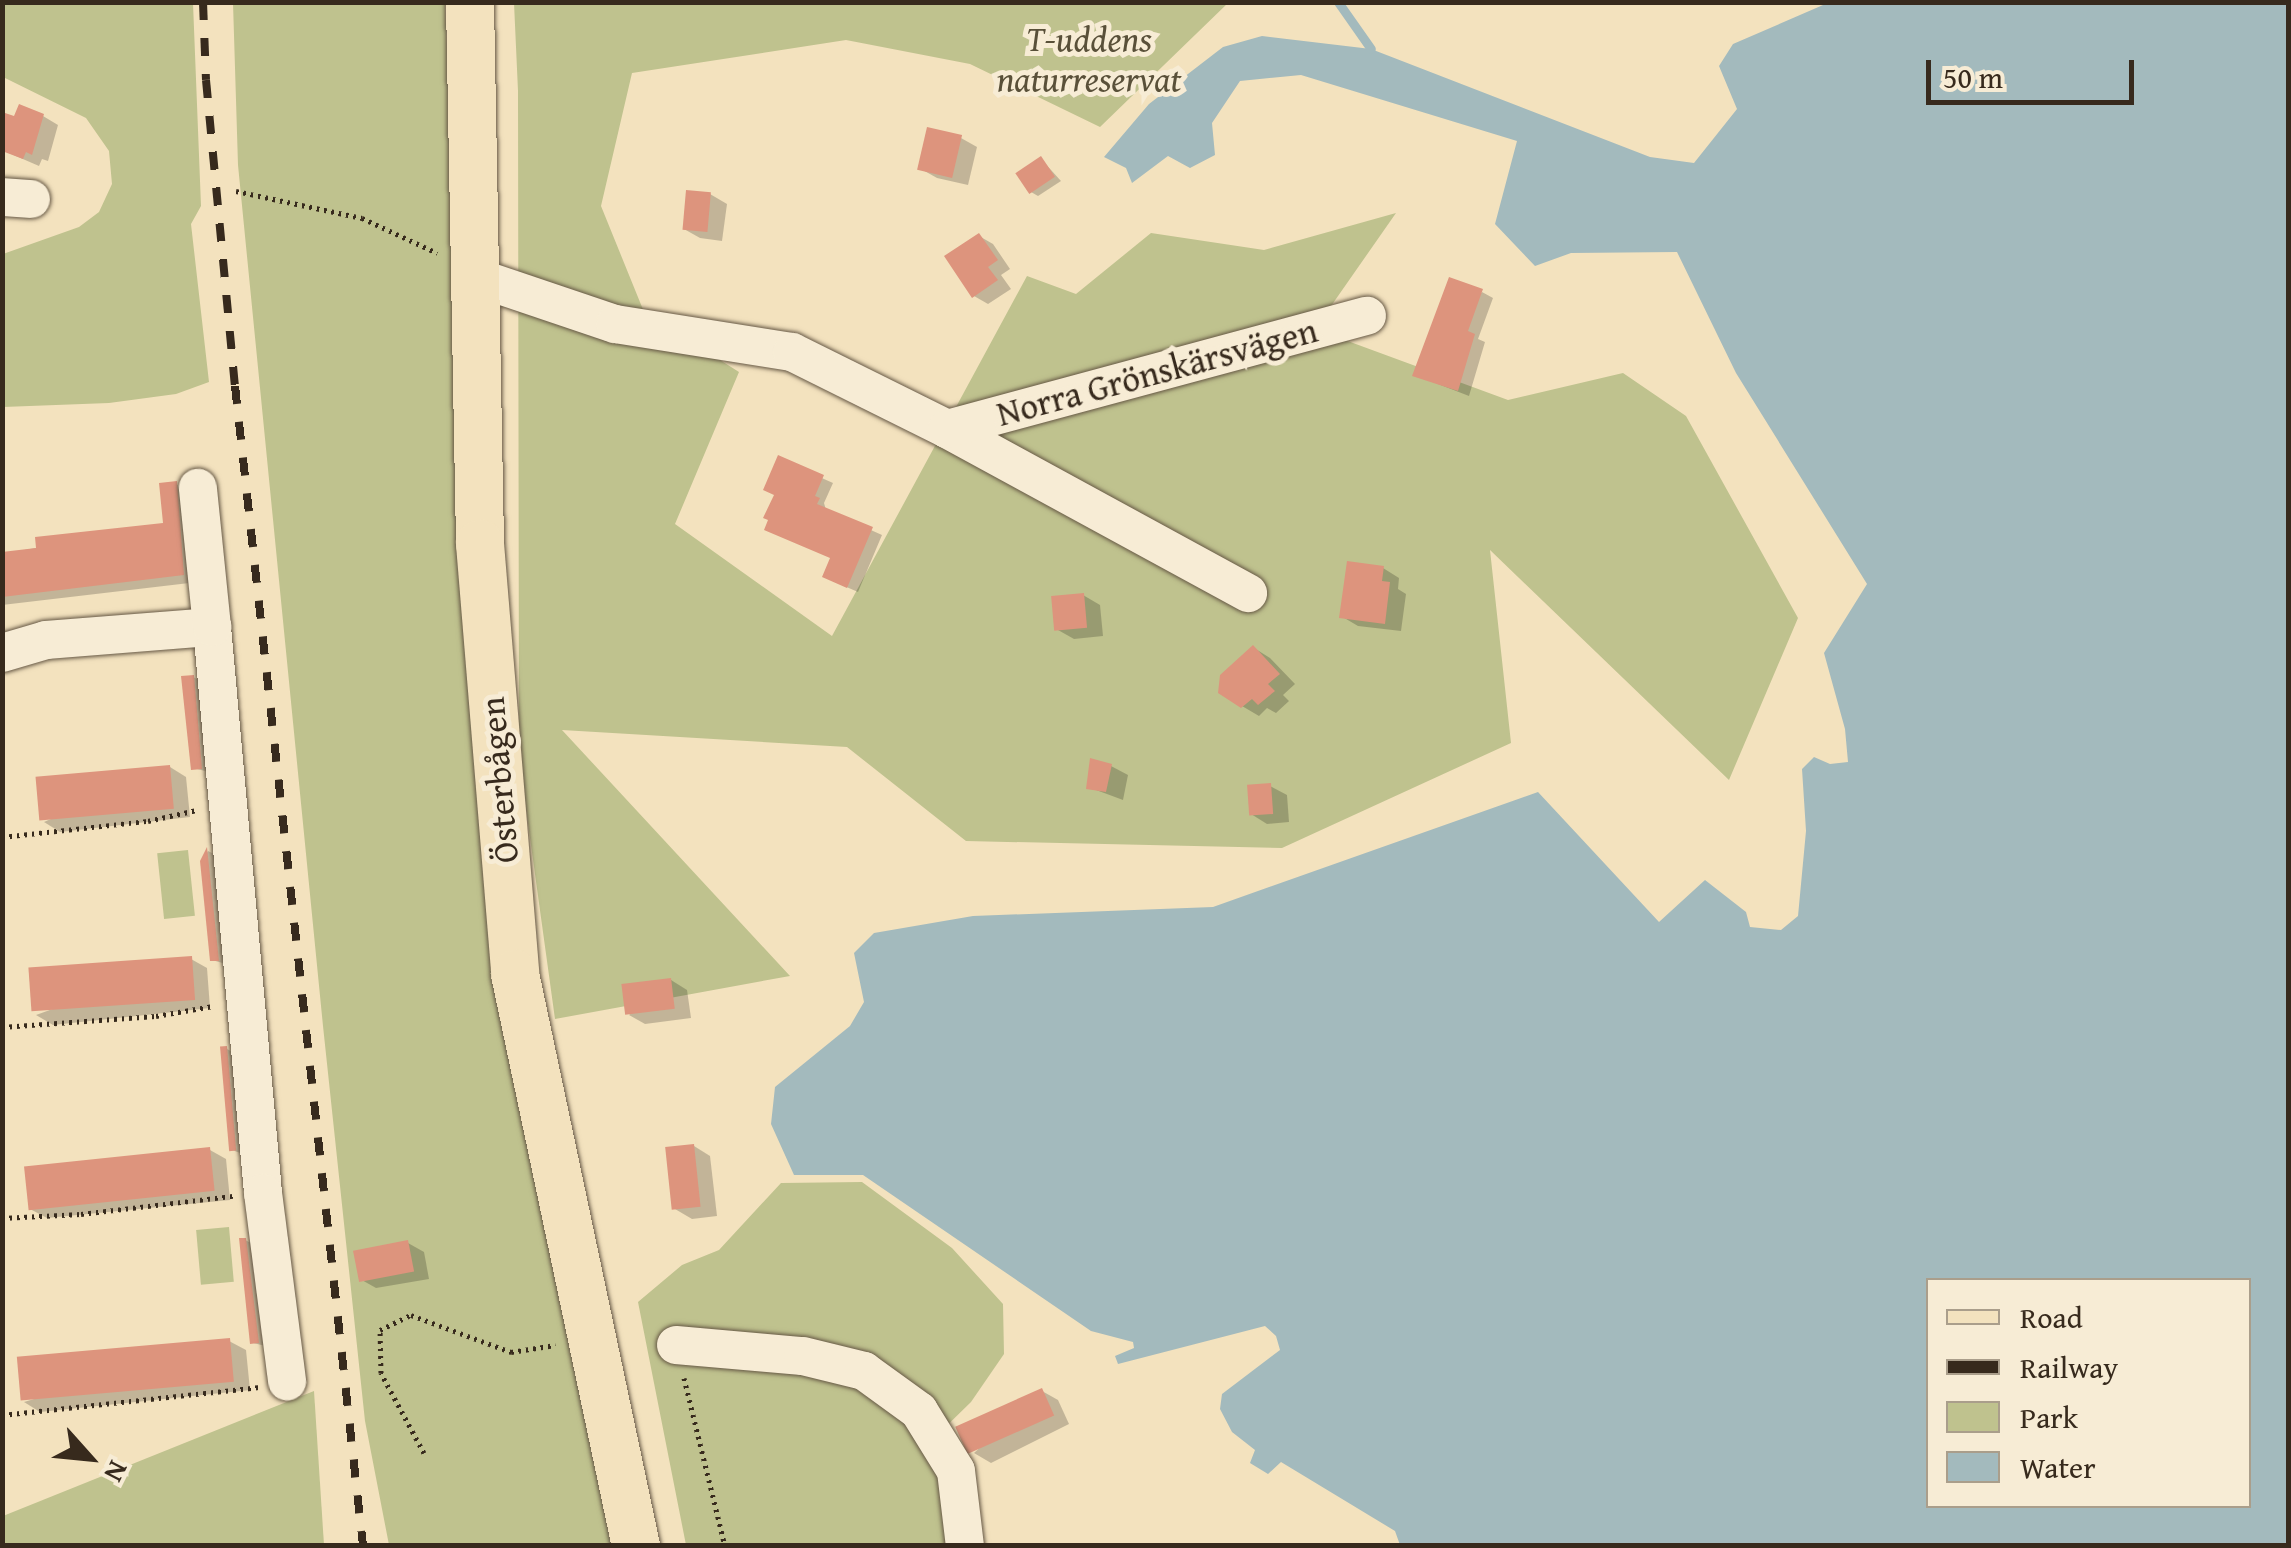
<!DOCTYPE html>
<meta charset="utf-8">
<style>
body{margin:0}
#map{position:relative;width:2291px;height:1548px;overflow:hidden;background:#f3e2be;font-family:"Gentium Book Plus",serif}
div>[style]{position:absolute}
.green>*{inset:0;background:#bfc28e;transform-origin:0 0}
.water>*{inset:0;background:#a3babd}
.shadow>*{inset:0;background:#0003}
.stream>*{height:9px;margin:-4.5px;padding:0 4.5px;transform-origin:4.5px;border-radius:4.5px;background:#a3babd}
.building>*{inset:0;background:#dd947d;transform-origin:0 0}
.path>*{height:5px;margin-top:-2.5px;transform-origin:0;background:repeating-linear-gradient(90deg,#372a1d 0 2.5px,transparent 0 7.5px)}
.roads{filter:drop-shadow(0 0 2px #665845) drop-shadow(0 0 2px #665845)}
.minor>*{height:38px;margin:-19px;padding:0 19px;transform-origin:19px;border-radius:19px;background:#f7ecd5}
.major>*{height:48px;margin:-24px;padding:0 24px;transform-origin:24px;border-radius:24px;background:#f3e2be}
.rail>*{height:8px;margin-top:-4px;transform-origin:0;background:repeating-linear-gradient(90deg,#372a1d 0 18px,transparent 0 36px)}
span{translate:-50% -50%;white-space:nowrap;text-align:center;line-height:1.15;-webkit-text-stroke:10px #f7ecd5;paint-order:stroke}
.park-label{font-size:35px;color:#595039;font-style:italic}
.street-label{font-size:35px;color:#372a1d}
.frame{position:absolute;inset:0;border:5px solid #372a1d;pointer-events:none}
.legend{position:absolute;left:1926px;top:1278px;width:325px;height:230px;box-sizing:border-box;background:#f7ecd5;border:2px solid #aa9e8b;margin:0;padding:12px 18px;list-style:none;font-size:30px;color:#372a1d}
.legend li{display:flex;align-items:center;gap:20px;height:50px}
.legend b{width:50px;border:2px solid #aa9e8b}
.north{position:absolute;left:40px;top:1408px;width:100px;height:100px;-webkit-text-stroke:8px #f7ecd5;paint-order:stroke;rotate:117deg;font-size:28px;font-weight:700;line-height:40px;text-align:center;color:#372a1d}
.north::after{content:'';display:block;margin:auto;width:35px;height:45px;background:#372a1d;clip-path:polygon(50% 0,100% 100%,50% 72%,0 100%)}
.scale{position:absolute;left:1926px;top:60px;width:208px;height:45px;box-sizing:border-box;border:5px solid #372a1d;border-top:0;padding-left:12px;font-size:30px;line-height:35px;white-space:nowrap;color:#372a1d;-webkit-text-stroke:8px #f7ecd5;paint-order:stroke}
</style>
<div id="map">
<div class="green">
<div style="clip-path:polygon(3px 2px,193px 3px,201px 206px,191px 224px,209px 382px,176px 394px,109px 403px,3px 407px,3px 254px,79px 227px,99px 212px,112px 184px,109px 151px,86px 118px,3px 77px)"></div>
<div style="clip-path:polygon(233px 3px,445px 3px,452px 160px,569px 1322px,611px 1545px,389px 1545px,365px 1421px,323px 1026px,238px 165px)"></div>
<div style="clip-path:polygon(514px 3px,1228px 3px,1100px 127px,970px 64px,846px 40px,632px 73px,601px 206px,644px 312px,739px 372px,675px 524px,832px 636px,1027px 276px,1076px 294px,1151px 233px,1264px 250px,1396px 213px,1315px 329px,1508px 400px,1623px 373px,1686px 416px,1798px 618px,1729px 780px,1490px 550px,1511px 743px,1282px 848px,966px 841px,847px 747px,562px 730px,790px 976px,555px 1019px,519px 758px,518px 91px)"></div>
<div style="left:188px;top:850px;width:66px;height:31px;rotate:84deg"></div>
<div style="clip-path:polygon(862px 1182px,952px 1248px,1003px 1304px,1004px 1354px,971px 1402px,927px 1445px,946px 1483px,954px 1545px,686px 1545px,638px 1302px,682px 1265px,719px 1250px,781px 1183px)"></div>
<div style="left:229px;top:1227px;width:55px;height:33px;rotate:85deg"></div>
<div style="clip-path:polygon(314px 1391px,324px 1545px,3px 1545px,3px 1516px)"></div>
</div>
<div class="water">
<div style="clip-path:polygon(evenodd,1830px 2px,2288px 3px,2288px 1545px,1400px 1545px,1395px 1531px,1281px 1462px,1268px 1474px,1250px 1463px,1255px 1450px,1232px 1432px,1220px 1409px,1222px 1394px,1280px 1350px,1276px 1336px,1265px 1326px,1118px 1364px,1115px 1356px,1134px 1348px,1133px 1342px,1091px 1331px,863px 1175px,794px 1175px,771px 1124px,775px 1087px,850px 1026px,864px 1002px,854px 953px,874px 933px,973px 916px,1213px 907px,1538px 792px,1659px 922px,1705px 880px,1746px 912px,1750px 927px,1781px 930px,1798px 916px,1806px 831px,1802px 769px,1814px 757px,1830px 764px,1848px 762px,1845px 729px,1824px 653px,1867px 584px,1736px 373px,1677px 252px,1571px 253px,1535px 266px,1495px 224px,1517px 141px,1301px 75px,1240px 81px,1212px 123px,1215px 155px,1190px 168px,1168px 156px,1132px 183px,1126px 168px,1104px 157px,1149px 104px,1223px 47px,1262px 36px,1371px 49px,1650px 157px,1694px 163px,1737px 109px,1719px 66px,1733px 44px,1830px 2px,1928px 1280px,2248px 1280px,2248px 1506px,1928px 1506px,1928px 1280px)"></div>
</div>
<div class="shadow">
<div style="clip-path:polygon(43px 116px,58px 125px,48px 161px,42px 159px,39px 166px,2px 150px)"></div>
<div style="clip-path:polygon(961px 138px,977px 147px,968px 185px,937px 178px,921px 169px)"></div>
<div style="clip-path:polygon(1041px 159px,1061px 181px,1038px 196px,1031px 192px)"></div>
<div style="clip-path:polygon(710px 194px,727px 204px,722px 241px,700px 238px,684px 229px)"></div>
<div style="clip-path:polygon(979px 236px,993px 244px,1010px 269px,1001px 275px,1011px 289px,988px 304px,974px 296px)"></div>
<div style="clip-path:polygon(1482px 292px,1493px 298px,1478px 339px,1485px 342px,1469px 396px,1415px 375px)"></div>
<div style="clip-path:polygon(779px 459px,833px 483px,824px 503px,826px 510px,882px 535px,858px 592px,835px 582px,832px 558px,777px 495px)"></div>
<div style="clip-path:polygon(176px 484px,191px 492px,198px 582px,2px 605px,2px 554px,165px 525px)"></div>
<div style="clip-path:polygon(1383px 568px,1399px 578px,1398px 589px,1406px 594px,1401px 631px,1358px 626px,1341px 616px)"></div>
<div style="clip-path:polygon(1083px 595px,1100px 605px,1103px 636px,1074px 639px,1058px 630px)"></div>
<div style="clip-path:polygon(1254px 648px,1270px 658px,1295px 684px,1283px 695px,1289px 701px,1276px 713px,1267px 708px,1259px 716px,1242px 706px)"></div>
<div style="clip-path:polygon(193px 677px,201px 681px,209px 772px,193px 768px)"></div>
<div style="clip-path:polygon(1111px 766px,1128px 775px,1123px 800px,1088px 787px)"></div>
<div style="clip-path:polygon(170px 767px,186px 777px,190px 817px,60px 832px,44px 822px)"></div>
<div style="clip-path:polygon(1270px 786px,1287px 795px,1289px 822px,1267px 824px,1251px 814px)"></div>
<div style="clip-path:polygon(208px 851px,214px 854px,226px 964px,212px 960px,202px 861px)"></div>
<div style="clip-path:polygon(191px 959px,207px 968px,210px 1008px,53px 1025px,36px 1015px)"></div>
<div style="clip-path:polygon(671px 980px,687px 990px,691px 1018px,645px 1024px,629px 1015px)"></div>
<div style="clip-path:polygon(227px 1049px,234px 1053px,243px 1154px,232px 1150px)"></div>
<div style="clip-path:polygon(694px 1146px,710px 1156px,717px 1216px,692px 1219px,675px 1209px)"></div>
<div style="clip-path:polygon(210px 1150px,226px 1159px,230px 1200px,47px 1218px,30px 1209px)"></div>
<div style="clip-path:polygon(245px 1240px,253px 1244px,266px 1346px,253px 1343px)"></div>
<div style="clip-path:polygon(408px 1243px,424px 1252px,429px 1279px,376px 1288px,360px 1279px)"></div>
<div style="clip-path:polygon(229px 1341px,246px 1350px,250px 1390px,40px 1412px,24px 1402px)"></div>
<div style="clip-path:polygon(1042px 1391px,1058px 1400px,1069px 1424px,991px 1463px,974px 1453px)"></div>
</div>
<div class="stream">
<div style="left:1338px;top:2px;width:57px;rotate:54.9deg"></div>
</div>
<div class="building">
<div style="clip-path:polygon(19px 104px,44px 114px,32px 155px,26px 152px,23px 159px,2px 151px,2px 112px,14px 116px)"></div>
<div style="left:927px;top:127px;width:36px;height:44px;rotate:13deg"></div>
<div style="left:1041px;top:156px;width:25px;height:31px;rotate:56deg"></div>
<div style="left:686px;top:190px;width:25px;height:40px;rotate:5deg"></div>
<div style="clip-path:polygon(979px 233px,998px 260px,988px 267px,998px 280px,972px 298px,944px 256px)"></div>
<div style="clip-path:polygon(1449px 277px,1483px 289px,1468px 331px,1475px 334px,1458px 391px,1412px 376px)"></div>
<div style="clip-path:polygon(778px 455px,824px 475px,815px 496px,820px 498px,817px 504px,873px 527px,847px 588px,822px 577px,830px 558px,764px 530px,768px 520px,763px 518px,774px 495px,763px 490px)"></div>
<div style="clip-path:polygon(177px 481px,184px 575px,2px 597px,2px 552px,36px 548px,35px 537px,163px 523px,159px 483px)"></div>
<div style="clip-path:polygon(1347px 561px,1384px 566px,1382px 581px,1390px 582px,1385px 624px,1339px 618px)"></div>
<div style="left:1084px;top:593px;width:35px;height:33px;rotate:85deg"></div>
<div style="clip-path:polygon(1253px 645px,1280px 674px,1268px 684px,1275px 691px,1258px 705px,1252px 699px,1241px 708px,1218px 693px,1220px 675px)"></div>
<div style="clip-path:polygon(194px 675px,202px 769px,191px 770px,181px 676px)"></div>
<div style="clip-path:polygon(1090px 758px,1112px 764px,1106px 792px,1086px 789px)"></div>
<div style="left:170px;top:765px;width:44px;height:135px;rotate:85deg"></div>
<div style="left:1271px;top:783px;width:31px;height:24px;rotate:86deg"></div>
<div style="clip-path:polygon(207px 847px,219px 961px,210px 961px,200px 861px)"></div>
<div style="left:192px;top:956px;width:44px;height:164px;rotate:86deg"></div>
<div style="left:671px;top:978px;width:31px;height:50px;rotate:83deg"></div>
<div style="left:227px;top:1046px;width:105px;height:7px;rotate:85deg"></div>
<div style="left:694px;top:1144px;width:63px;height:29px;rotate:84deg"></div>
<div style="left:210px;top:1147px;width:44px;height:187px;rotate:84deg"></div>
<div style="clip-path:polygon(239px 1238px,246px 1238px,259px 1343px,250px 1344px)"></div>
<div style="left:408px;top:1240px;width:32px;height:56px;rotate:79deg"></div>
<div style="left:230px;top:1338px;width:44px;height:214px;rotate:85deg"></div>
<div style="left:1042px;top:1388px;width:30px;height:95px;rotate:66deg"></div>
</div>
<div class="path">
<div style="left:236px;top:191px;width:129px;rotate:12.1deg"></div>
<div style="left:362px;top:218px;width:83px;rotate:25deg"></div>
<div style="left:2px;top:837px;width:147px;rotate:-6.3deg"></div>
<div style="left:148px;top:821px;width:50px;rotate:-12.7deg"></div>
<div style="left:2px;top:1027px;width:154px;rotate:-4.1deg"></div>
<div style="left:156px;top:1016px;width:58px;rotate:-10deg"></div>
<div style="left:2px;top:1218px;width:79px;rotate:-2.9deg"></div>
<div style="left:81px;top:1214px;width:153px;rotate:-6.8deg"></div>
<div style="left:684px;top:1378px;width:173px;rotate:76.3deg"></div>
<div style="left:2px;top:1415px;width:258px;rotate:-6.2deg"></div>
<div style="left:424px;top:1453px;width:91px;rotate:-118.3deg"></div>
<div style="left:381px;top:1373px;width:43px;rotate:-91.3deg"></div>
<div style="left:380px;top:1330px;width:34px;rotate:-26deg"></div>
<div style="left:411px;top:1315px;width:107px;rotate:20.3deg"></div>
<div style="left:511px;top:1352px;width:45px;rotate:-9deg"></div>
</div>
<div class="roads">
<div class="minor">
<div style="left:2px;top:197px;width:29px;rotate:4deg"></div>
<div style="left:476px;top:277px;width:147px;rotate:18.7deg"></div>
<div style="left:615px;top:324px;width:179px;rotate:9deg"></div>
<div style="left:792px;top:352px;width:173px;rotate:26.4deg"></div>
<div style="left:947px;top:429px;width:343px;rotate:28.6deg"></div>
<div style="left:947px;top:429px;width:435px;rotate:-15.1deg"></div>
<div style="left:212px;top:627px;width:568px;rotate:84.85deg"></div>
<div style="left:263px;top:1193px;width:190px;rotate:82.7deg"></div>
<div style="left:2px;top:653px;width:46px;rotate:-16.5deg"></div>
<div style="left:46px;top:640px;width:167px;rotate:-4.5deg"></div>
<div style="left:212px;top:627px;width:140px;rotate:-95.8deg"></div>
<div style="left:676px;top:1345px;width:127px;rotate:5deg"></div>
<div style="left:803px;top:1356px;width:63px;rotate:13.8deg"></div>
<div style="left:864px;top:1371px;width:68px;rotate:36deg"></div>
<div style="left:919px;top:1411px;width:70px;rotate:58.3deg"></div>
<div style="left:956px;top:1471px;width:76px;rotate:83.2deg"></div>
</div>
<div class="major">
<div style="left:470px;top:2px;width:542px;rotate:88.94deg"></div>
<div style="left:480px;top:544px;width:431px;rotate:85.3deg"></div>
<div style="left:515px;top:974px;width:585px;rotate:78.06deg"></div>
</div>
</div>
<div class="rail">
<div style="left:203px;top:2px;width:78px;rotate:87.8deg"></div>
<div style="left:206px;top:80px;width:307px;rotate:84.6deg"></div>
<div style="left:235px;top:386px;width:1167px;rotate:83.7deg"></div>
</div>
<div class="park-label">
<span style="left:1089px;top:59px">T-uddens<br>naturreservat</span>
</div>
<div class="street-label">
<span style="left:1157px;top:372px;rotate:-15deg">Norra Grönskärsvägen</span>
<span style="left:499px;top:780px;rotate:-95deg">Österbågen</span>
</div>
<div class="frame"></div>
<ul class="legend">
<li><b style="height:12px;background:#f3e2be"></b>Road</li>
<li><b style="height:12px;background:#372a1d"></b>Railway</li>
<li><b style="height:28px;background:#bfc28e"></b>Park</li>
<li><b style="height:28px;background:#a3babd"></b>Water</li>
</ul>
<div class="north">N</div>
<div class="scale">50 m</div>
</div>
